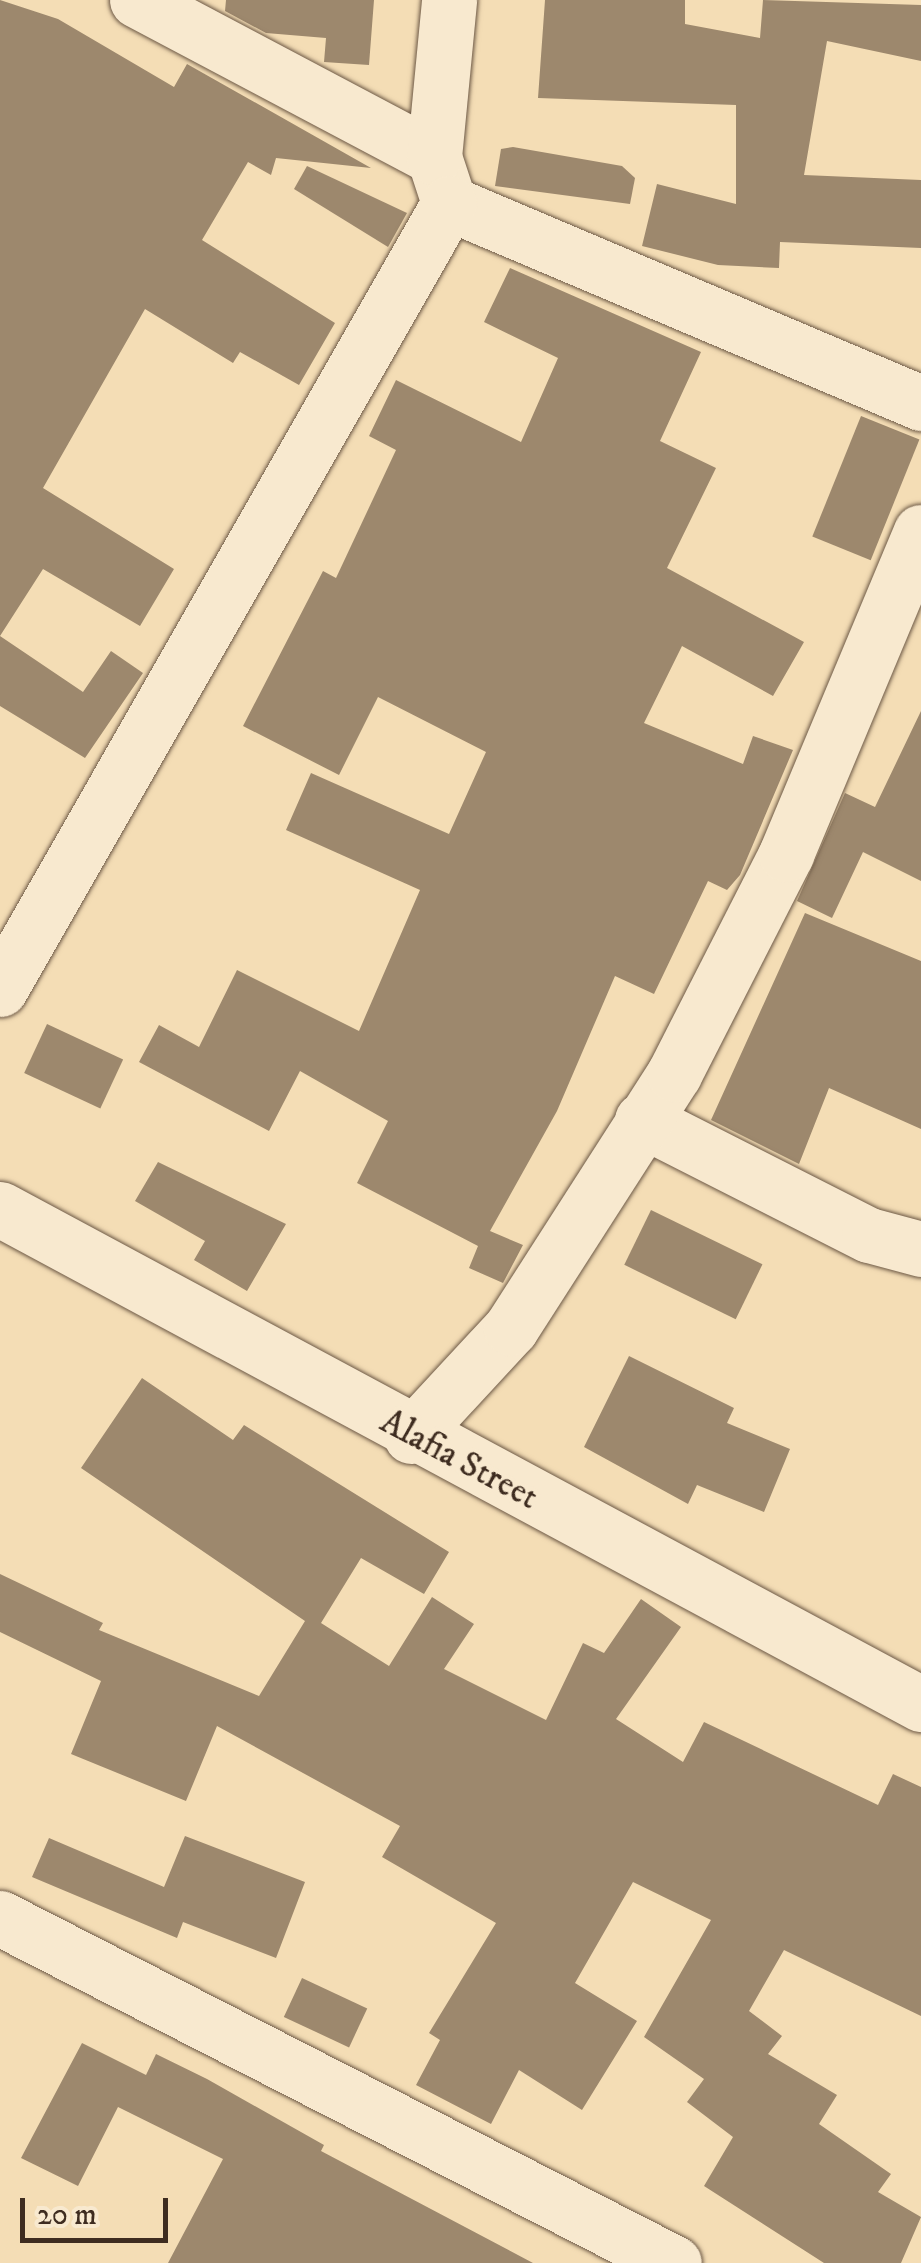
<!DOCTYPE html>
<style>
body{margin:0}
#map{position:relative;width:921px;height:2263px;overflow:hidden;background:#f4ddb5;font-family:"IM FELL DW Pica",serif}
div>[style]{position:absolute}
.building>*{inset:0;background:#9d886d;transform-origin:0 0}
.roads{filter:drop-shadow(0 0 2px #6c5845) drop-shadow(0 0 2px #6c5845)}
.minor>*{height:55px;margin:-27.5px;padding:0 27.5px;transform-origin:27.5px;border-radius:27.5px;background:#f8e9cf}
span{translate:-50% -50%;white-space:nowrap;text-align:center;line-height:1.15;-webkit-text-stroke:8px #f8e9cf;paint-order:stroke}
.street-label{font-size:35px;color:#3e2c20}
.scale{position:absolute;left:20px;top:2198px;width:148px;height:45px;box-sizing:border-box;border:5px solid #3e2c20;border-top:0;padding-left:12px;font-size:30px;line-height:35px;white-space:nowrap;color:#3e2c20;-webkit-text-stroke:8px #f8e9cf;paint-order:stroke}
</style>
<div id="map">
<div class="building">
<div style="clip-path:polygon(0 0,58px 19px,174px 87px,187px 64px,371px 168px,276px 158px,271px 175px,248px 162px,202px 240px,335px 323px,299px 385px,240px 352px,233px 363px,145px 309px,43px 488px,174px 569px,140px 626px,43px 569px,0 636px)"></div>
<div style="clip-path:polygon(226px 0,374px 0,369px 65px,324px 62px,326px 38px,266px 33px,225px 11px)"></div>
<div style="clip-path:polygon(545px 0,685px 0,685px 24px,760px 38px,763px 0,921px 5px,921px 61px,827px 41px,804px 175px,921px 180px,921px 248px,780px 242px,779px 268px,718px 265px,642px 246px,657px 184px,736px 204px,736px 105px,538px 98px)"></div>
<div style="clip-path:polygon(513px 147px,622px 166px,635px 178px,630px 204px,495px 186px,501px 149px)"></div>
<div style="clip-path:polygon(307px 166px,407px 213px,388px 247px,294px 189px)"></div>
<div style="clip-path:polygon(510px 268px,701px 352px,660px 441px,716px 468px,667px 568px,804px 642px,773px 696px,682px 646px,644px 723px,743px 764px,753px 736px,793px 750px,740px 875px,727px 890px,708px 881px,654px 994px,615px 976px,557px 1111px,490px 1231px,523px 1245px,503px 1283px,469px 1268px,478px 1246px,357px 1183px,388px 1121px,300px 1071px,269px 1131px,139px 1062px,159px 1025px,199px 1047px,237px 970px,359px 1031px,420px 890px,286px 830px,311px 773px,449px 834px,486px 752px,378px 697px,339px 775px,243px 726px,323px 571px,336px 578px,396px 450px,369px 436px,396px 380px,521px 442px,558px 358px,484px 322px)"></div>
<div style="left:861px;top:416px;width:63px;height:130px;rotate:22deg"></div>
<div style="clip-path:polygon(0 636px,83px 692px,111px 651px,143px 673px,85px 758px,0 706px)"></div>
<div style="clip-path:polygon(921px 711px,921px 881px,863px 852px,832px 918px,797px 901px,845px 793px,875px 807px)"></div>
<div style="clip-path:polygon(805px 913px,921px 961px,921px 1129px,829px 1088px,799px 1164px,711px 1120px)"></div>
<div style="left:47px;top:1024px;width:84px;height:54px;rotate:25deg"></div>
<div style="clip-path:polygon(158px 1162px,286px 1224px,247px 1291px,194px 1260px,205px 1241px,135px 1201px)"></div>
<div style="left:651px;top:1210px;width:124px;height:61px;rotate:26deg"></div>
<div style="clip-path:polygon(629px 1356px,734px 1408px,727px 1423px,790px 1449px,764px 1512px,697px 1485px,688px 1504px,584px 1447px)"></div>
<div style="clip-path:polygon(142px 1378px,233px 1440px,244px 1425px,449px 1552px,424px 1594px,361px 1558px,321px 1623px,389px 1666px,432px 1597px,474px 1624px,444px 1669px,546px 1720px,583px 1643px,604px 1653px,641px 1599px,681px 1627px,616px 1719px,683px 1762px,704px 1722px,878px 1805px,893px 1774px,921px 1787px,921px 2016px,784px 1950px,749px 2011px,782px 2036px,768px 2054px,837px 2095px,819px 2124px,891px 2174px,878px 2192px,921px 2217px,901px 2263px,824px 2263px,704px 2186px,733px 2137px,687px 2102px,704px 2079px,644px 2037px,711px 1920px,633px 1882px,575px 1983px,637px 2021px,582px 2110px,519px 2070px,491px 2124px,416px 2085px,440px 2040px,429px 2033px,496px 1923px,382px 1857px,400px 1826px,217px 1726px,186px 1801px,71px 1754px,101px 1681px,0 1632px,0 1574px,103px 1623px,99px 1630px,259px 1696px,305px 1621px,81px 1468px)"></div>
<div style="clip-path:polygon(185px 1836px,305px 1882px,276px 1958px,183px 1922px,177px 1938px,32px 1877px,49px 1838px,164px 1887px)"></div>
<div style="left:302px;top:1978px;width:72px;height:43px;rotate:25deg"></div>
<div style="clip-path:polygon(82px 2043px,146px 2075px,156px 2054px,207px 2079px,324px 2145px,321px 2151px,533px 2263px,168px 2263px,223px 2159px,118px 2107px,78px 2186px,21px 2158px)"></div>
</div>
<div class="roads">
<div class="minor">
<div style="left:137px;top:0;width:336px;rotate:27.9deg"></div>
<div style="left:434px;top:157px;width:48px;rotate:71.9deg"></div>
<div style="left:449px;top:203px;width:513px;rotate:22.96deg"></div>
<div style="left:434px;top:157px;width:158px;rotate:-84.5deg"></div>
<div style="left:0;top:989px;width:905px;rotate:-60.26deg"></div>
<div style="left:642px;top:1120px;width:254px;rotate:26.9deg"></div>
<div style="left:869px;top:1235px;width:54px;rotate:15.1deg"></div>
<div style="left:0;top:1209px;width:1046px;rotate:28.26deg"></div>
<div style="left:411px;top:1436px;width:147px;rotate:-47.2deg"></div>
<div style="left:511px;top:1328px;width:302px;rotate:-57.3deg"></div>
<div style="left:674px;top:1074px;width:247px;rotate:-63deg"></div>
<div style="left:786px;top:854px;width:349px;rotate:-67.3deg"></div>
<div style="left:0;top:1918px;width:757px;rotate:27.11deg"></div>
</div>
</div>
<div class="street-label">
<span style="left:459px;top:1460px;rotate:28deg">Alafia Street</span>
</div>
<div class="scale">20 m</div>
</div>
